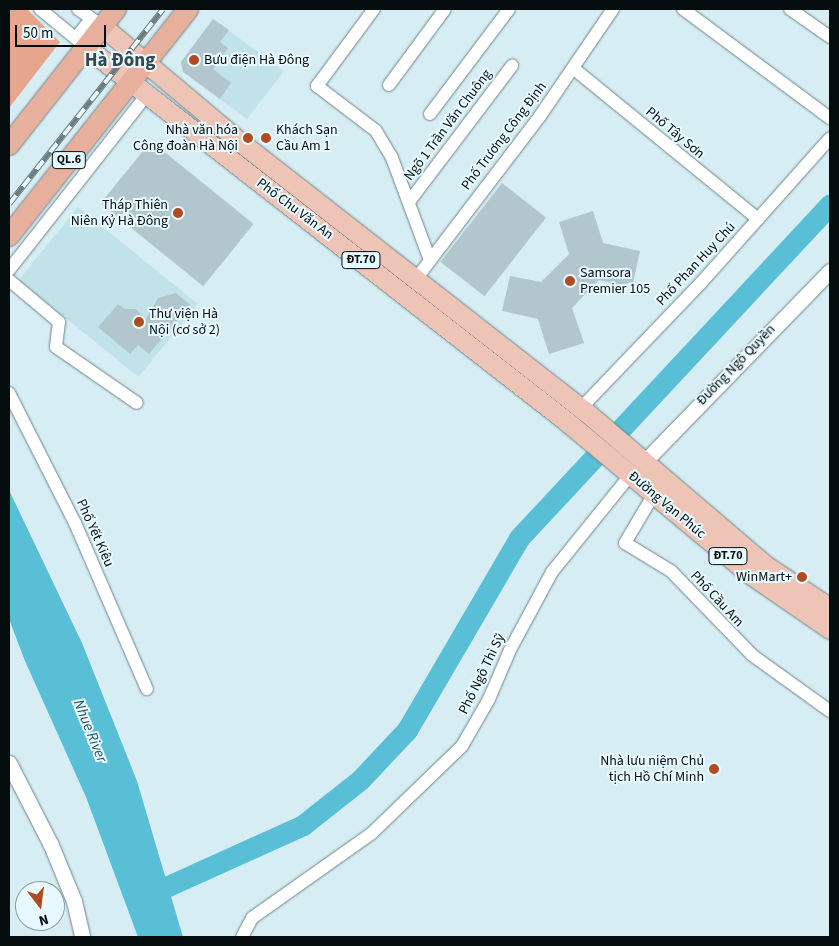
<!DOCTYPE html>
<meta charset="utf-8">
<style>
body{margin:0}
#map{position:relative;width:839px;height:946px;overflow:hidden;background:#d6edf3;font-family:"Source Sans 3",sans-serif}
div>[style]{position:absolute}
.built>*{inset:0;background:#c2e2ea;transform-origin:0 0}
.green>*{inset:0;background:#e8a58d}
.water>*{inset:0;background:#58bfd6}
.river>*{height:21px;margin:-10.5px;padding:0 10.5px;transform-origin:10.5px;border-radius:10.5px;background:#58bfd6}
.building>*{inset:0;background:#b1c7cd;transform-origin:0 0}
.roads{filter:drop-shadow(0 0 1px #6f8489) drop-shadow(0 0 1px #6f8489)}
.minor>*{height:12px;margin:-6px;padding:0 6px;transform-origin:6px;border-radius:6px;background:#fff}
.tertiary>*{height:15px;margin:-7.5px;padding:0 7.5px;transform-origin:7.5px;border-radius:7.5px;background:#fff}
.primary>*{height:19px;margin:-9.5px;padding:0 9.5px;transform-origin:9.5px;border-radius:9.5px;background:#edc4b5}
.trunk>*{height:20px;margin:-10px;padding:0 10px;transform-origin:10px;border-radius:10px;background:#e7b09c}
.rail>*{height:5.5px;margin-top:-2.75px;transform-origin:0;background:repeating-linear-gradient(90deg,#e7f9fe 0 11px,#6d7c80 0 22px);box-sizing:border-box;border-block:1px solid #6d7c80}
.dots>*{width:14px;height:14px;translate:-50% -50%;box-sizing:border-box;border:2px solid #e7f9fe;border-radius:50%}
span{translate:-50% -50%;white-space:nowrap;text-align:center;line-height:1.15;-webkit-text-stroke:4px #e7f9fe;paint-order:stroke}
.shield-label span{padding:1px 4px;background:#e7f9fe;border:1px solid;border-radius:4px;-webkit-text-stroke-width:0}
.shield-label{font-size:12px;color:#060d0f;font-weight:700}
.poi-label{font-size:14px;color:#060d0f}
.left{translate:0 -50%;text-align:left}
.right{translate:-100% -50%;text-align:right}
.street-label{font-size:14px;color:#060d0f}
.water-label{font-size:15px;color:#24515b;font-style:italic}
.district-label{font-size:19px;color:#35484d;font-weight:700}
.frame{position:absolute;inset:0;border:10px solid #060d0f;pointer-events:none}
.north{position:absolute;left:15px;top:881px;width:50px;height:50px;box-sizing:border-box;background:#e7f9fe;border:1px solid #8d9b9e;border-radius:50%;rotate:165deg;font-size:14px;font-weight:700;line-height:20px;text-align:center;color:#060d0f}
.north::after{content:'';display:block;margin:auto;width:18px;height:22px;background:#b04a20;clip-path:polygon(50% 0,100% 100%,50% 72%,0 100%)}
.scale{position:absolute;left:15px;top:25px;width:91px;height:22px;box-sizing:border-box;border:2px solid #060d0f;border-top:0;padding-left:6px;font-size:15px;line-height:18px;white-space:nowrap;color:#060d0f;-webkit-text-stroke:4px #e7f9fe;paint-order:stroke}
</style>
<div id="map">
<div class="built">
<div style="clip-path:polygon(213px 19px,284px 71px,247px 119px,183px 72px,181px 62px)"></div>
<div style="left:78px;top:207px;width:154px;height:94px;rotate:39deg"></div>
</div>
<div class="green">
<div style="clip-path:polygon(9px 9px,27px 9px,60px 42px,9px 108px)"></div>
</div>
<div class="water">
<div style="clip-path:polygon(9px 490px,82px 643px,137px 781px,183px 937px,138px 937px,86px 797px,25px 661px,9px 619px)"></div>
</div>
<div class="river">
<div style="left:146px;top:896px;width:172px;rotate:-24.3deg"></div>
<div style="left:303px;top:825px;width:73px;rotate:-38.3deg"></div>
<div style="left:360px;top:780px;width:69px;rotate:-46.8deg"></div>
<div style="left:407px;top:730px;width:222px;rotate:-59.7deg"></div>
<div style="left:519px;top:538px;width:456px;rotate:-47deg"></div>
</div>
<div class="building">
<div style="clip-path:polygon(213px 19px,229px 30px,220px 42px,228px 48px,213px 69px,231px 83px,220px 99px,183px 72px,181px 62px)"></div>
<div style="left:151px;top:141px;width:132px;height:80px;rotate:39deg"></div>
<div style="left:502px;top:183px;width:56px;height:100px;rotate:38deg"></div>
<div style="clip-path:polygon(593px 211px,603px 243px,640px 251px,632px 288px,599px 280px,572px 308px,584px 343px,549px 354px,538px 319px,502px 311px,510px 276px,541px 282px,569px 254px,559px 222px)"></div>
<div style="clip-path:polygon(176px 293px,190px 305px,149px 354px,138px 345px,130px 354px,98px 327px,118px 304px,125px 309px,136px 309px,146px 319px,158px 298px)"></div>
</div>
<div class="roads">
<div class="minor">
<div style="left:40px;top:9px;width:60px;rotate:39.6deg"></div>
<div style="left:78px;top:9px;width:29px;rotate:35deg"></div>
<div style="left:374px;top:9px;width:96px;rotate:126.5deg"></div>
<div style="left:317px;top:86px;width:74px;rotate:37.3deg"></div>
<div style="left:376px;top:131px;width:31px;rotate:59deg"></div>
<div style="left:392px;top:158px;width:109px;rotate:69.6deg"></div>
<div style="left:683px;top:9px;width:183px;rotate:36.6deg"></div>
<div style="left:790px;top:9px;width:49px;rotate:35deg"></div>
<div style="left:76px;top:38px;width:24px;rotate:-52deg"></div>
<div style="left:573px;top:68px;width:239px;rotate:39.2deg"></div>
<div style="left:389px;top:85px;width:94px;rotate:-53.6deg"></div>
<div style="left:430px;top:114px;width:131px;rotate:-53deg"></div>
<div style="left:409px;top:202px;width:171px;rotate:-52.9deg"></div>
<div style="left:9px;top:270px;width:221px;rotate:-51.8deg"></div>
<div style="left:416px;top:279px;width:205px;rotate:-52.7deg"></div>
<div style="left:540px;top:116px;width:130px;rotate:-55.7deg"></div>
<div style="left:9px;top:280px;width:65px;rotate:40deg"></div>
<div style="left:59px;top:322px;width:25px;rotate:97deg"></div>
<div style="left:56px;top:347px;width:98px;rotate:34.7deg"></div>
<div style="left:9px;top:393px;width:146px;rotate:63.1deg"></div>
<div style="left:75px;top:523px;width:181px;rotate:66.6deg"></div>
<div style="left:581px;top:408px;width:172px;rotate:-46.2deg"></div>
<div style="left:700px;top:284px;width:195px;rotate:-48.3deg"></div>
<div style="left:654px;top:494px;width:57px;rotate:120.6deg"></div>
<div style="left:625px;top:543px;width:54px;rotate:31.3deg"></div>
<div style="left:671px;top:571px;width:117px;rotate:46deg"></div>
<div style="left:752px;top:655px;width:96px;rotate:35.7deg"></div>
<div style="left:242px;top:937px;width:21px;rotate:-62deg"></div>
<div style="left:252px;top:918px;width:147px;rotate:-35.3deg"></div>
<div style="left:372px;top:833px;width:125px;rotate:-44deg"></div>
<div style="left:462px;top:746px;width:54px;rotate:-60.1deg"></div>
<div style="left:489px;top:699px;width:53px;rotate:-66.8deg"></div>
<div style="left:510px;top:650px;width:89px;rotate:-61.7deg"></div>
<div style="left:552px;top:572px;width:126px;rotate:-51.1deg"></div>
</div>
<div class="tertiary">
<div style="left:645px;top:461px;width:265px;rotate:-45.8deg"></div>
<div style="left:9px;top:763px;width:92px;rotate:62.9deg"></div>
<div style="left:51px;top:845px;width:61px;rotate:67.7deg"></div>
<div style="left:74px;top:901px;width:37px;rotate:77deg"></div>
</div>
<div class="primary">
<div style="left:102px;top:26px;width:179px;rotate:40deg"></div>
<div style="left:239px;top:141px;width:440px;rotate:38deg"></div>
<div style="left:586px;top:412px;width:235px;rotate:40.5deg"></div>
<div style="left:765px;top:565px;width:78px;rotate:33.5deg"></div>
<div style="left:86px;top:47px;width:609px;rotate:37.92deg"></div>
<div style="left:566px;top:421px;width:236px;rotate:39.8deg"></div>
<div style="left:747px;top:572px;width:101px;rotate:34.5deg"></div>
</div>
<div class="trunk">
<div style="left:9px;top:145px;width:173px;rotate:-51.8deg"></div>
<div style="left:9px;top:236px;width:289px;rotate:-51.7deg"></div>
</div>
</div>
<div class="rail">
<div style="left:9px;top:204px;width:248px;rotate:-51.7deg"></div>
</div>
<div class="dots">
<div style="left:194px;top:60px;background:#b04a20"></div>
<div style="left:248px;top:138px;background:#b04a20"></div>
<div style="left:266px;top:138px;background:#b04a20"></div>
<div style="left:178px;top:213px;background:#b04a20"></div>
<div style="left:570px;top:281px;background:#b04a20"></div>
<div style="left:139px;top:322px;background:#b04a20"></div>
<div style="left:802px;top:577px;background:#b04a20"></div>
<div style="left:714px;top:769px;background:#b04a20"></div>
</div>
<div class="shield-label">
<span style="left:69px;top:160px">QL.6</span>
<span style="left:361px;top:260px">ĐT.70</span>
<span style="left:728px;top:556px">ĐT.70</span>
</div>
<div class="poi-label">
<span class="left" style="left:204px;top:60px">Bưu điện Hà Đông</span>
<span class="right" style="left:238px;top:138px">Nhà văn hóa<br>Công đoàn Hà Nội</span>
<span class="left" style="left:276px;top:138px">Khách Sạn<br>Cầu Am 1</span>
<span class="right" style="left:168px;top:213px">Tháp Thiên<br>Niên Kỷ Hà Đông</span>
<span class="left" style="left:580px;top:281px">Samsora<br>Premier 105</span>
<span class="left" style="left:149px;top:322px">Thư viện Hà<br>Nội (cơ sở 2)</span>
<span class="right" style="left:792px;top:577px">WinMart+</span>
<span class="right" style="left:704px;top:769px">Nhà lưu niệm Chủ<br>tịch Hồ Chí Minh</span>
</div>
<div class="street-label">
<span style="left:448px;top:125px;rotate:-53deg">Ngõ 1 Trần Văn Chuông</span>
<span style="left:675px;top:133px;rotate:40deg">Phố Tây Sơn</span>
<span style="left:504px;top:136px;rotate:-53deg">Phố Trương Công Định</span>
<span style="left:295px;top:209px;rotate:37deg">Phố Chu Văn An</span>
<span style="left:696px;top:264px;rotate:-47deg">Phố Phan Huy Chú</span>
<span style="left:736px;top:365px;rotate:-46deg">Đường Ngô Quyền</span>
<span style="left:667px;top:505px;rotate:40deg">Đường Vạn Phúc</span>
<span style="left:95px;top:533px;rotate:66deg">Phố Yết Kiêu</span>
<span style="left:717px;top:599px;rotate:47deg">Phố Cầu Am</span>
<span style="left:482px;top:674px;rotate:-64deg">Phố Ngô Thì Sỹ</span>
</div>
<div class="water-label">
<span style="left:90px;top:731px;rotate:68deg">Nhue River</span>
</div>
<div class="district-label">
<span style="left:120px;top:61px">Hà Đông</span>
</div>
<div class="frame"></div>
<div class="north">N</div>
<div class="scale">50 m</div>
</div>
